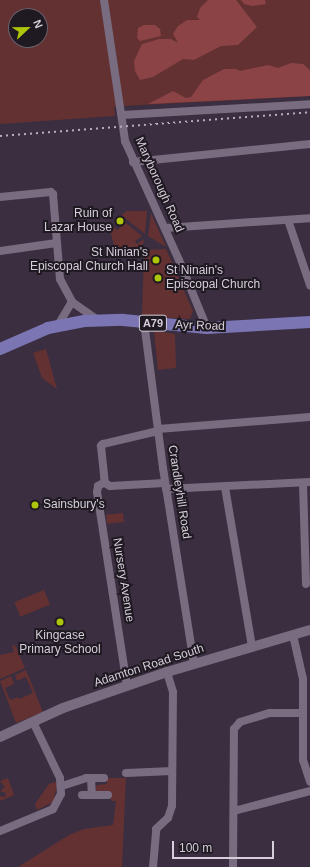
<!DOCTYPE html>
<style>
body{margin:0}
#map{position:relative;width:310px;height:867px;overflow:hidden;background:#3a2e40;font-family:Arial,sans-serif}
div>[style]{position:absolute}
.green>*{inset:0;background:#633132;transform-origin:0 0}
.forest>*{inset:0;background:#8b4345}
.minor>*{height:8px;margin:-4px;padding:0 4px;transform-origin:4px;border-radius:4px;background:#796c80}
.tertiary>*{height:10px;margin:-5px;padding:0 5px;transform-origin:5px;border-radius:5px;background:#796c80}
.primary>*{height:12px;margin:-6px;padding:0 6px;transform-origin:6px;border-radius:6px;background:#7b76b3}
.rail>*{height:2px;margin-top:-1px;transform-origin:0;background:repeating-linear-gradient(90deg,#b7aebc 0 2px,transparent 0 6px)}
.dots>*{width:11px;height:11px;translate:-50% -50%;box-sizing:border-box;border:2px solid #1f1921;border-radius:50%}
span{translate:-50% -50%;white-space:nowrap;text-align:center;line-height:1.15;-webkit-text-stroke:4px #1f1921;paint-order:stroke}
.shield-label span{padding:1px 3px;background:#1f1921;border:1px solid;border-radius:3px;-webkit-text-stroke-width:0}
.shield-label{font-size:11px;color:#d6ceda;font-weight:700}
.street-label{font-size:12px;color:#d6ceda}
.poi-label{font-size:12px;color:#d6ceda}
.right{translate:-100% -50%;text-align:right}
.left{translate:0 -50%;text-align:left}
.north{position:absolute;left:8px;top:8px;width:40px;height:40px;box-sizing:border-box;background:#1f1921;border:1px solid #68616b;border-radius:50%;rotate:68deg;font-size:11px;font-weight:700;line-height:16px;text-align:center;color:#d6ceda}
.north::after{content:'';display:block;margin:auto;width:14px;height:18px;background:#aec509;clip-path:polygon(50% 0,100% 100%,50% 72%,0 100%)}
.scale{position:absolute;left:172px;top:841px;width:102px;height:18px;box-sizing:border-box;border:2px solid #d6ceda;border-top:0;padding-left:5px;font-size:12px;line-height:14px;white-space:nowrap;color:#d6ceda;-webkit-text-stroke:3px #1f1921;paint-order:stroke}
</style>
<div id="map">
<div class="green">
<div style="clip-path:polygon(evenodd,0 0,310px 0,310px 96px,123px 106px,114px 107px,115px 116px,0 124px,0 0,16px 16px,40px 16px,40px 40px,16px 40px,16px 16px)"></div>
<div style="clip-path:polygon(127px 211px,147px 211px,145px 234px,121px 215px)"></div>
<div style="clip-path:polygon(151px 213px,166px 247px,148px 236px)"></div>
<div style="clip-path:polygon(108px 221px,117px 230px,126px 223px,142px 236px,135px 241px,137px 244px,144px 239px,142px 249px,116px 254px)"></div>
<div style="clip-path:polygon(166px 249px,193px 311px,190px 319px,142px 316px,144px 255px,146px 250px)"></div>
<div style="clip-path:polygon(154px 331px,175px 334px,176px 368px,158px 370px)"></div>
<div style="clip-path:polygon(46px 349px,57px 389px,42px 378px,33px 353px)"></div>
<div style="left:123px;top:513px;width:9px;height:17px;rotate:84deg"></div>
<div style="left:44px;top:590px;width:16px;height:32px;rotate:68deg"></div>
<div style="clip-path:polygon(15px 645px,25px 668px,0 679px,0 655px,14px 652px,12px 646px)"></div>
<div style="clip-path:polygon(26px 670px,43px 712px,16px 723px,0 681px,11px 676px,14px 684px,5px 688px,10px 700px,18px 697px,19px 699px,33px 693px,26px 677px,17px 681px,15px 675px)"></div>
<div style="clip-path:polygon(8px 778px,14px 795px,0 801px,0 796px,5px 797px,6px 793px,0 791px,5px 787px,0 781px)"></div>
<div style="clip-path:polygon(107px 778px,126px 778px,122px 867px,18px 867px,69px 835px,84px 829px,113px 825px,116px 801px,111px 801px,111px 792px,98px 793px,95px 789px,97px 785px,107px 784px)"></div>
<div style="clip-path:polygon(56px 782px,57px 786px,53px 802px,37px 810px,35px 804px,49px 784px)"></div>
</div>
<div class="forest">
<div style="clip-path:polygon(208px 0,236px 0,257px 27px,238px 45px,221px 46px,194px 60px,183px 59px,153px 77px,140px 80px,135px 71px,134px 61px,142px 44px,159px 39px,171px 39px,178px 43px,173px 34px,178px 26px,187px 20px,200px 20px,197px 17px,200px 8px)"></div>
<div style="clip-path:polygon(241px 0,265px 0,266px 4px,252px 6px,244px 4px)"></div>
<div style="clip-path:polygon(144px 25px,155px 25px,160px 29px,161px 36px,140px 41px,137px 38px,138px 28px)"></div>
<div style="clip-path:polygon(291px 63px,303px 64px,310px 70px,310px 96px,148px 104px,173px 91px,186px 98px,191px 97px,203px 80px,224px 69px,236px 69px,240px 71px,268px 65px,278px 68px)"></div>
</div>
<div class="minor">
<div style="left:104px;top:0;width:143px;rotate:81.5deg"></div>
<div style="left:125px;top:141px;width:131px;rotate:65.6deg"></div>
<div style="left:179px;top:260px;width:74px;rotate:67.6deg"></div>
<div style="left:122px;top:115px;width:188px;rotate:-3.3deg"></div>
<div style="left:133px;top:162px;width:178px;rotate:-5.8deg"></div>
<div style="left:0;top:197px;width:51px;rotate:-5.6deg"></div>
<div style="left:51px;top:192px;width:3px;rotate:45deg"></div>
<div style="left:53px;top:194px;width:85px;rotate:85.3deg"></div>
<div style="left:60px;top:279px;width:26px;rotate:62deg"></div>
<div style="left:72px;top:302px;width:29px;rotate:35deg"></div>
<div style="left:288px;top:220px;width:69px;rotate:71.3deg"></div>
<div style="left:165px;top:228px;width:145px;rotate:-3.9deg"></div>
<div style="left:0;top:251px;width:57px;rotate:-8.1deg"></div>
<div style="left:144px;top:322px;width:147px;rotate:82.6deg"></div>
<div style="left:163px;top:468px;width:198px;rotate:81deg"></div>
<div style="left:58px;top:325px;width:27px;rotate:-59deg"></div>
<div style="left:158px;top:429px;width:152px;rotate:-4.5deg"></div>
<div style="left:158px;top:431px;width:57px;rotate:166.7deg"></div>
<div style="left:103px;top:444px;width:3px;rotate:135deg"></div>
<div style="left:101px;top:446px;width:30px;rotate:84deg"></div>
<div style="left:104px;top:476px;width:7px;rotate:82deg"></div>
<div style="left:105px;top:483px;width:6px;rotate:31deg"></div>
<div style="left:110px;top:486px;width:55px;rotate:-3.1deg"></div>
<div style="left:105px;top:482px;width:8px;rotate:150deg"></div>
<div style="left:98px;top:486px;width:6px;rotate:99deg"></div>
<div style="left:97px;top:492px;width:196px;rotate:81.2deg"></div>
<div style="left:303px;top:483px;width:101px;rotate:88.3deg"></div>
<div style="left:225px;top:487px;width:162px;rotate:80.4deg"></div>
<div style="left:166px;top:489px;width:144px;rotate:-2.8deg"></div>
<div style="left:293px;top:635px;width:45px;rotate:77.2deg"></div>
<div style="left:303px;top:679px;width:81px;rotate:90deg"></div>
<div style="left:303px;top:760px;width:23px;rotate:72deg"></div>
<div style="left:126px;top:773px;width:46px;rotate:-2.5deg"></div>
<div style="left:91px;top:778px;width:17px;rotate:87deg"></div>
<div style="left:62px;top:786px;width:25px;rotate:-18deg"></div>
<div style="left:86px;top:778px;width:18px"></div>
<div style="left:82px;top:795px;width:26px"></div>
<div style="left:234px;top:811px;width:79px;rotate:-14.7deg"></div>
<div style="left:0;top:831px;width:57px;rotate:-22.5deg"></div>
<div style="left:53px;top:809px;width:17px;rotate:-62deg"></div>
<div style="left:61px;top:794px;width:16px;rotate:-94deg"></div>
<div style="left:60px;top:778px;width:62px;rotate:-115.7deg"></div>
<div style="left:153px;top:867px;width:38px;rotate:-85deg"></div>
<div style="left:156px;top:829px;width:16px;rotate:-43deg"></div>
<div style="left:168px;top:818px;width:13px;rotate:-72deg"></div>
<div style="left:172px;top:806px;width:114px;rotate:-89.5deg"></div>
<div style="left:173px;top:692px;width:21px;rotate:-107deg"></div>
<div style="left:233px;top:867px;width:138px;rotate:-89.6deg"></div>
<div style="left:234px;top:729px;width:9px;rotate:-49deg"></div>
<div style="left:240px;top:722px;width:31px;rotate:-17deg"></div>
<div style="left:270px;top:713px;width:33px"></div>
</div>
<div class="tertiary">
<div style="left:0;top:737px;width:69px;rotate:-24.7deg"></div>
<div style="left:63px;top:708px;width:110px;rotate:-19.1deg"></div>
<div style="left:167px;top:672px;width:149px;rotate:-16.4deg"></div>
</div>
<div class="primary">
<div style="left:0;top:349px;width:52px;rotate:-23.6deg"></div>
<div style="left:48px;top:328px;width:38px;rotate:-11deg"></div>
<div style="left:85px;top:321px;width:38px;rotate:-2deg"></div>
<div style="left:123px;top:320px;width:84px;rotate:5.4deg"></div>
<div style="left:207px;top:328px;width:103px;rotate:-3.3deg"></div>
</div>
<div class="rail">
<div style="left:0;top:136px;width:311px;rotate:-4.4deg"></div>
</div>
<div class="dots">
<div style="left:120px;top:221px;background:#aec509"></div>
<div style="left:156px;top:260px;background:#aec509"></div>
<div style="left:158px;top:278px;background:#aec509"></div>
<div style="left:35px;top:505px;background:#aec509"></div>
<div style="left:60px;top:622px;background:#aec509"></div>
</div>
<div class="shield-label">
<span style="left:153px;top:323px">A79</span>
</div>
<div class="street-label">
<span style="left:159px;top:185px;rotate:66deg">Maryborough Road</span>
<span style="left:200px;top:326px;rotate:2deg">Ayr Road</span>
<span style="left:179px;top:492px;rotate:81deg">Crandleyhill Road</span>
<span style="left:123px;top:580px;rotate:81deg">Nursery Avenue</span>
<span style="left:149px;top:666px;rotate:-18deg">Adamton Road South</span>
</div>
<div class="poi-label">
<span class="right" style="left:112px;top:221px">Ruin of<br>Lazar House</span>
<span class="right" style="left:148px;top:260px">St Ninian's<br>Episcopal Church Hall</span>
<span class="left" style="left:166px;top:278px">St Ninain's<br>Episcopal Church</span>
<span class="left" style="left:43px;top:505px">Sainsbury's</span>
<span style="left:60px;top:643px">Kingcase<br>Primary School</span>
</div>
<div class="north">N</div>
<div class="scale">100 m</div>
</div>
